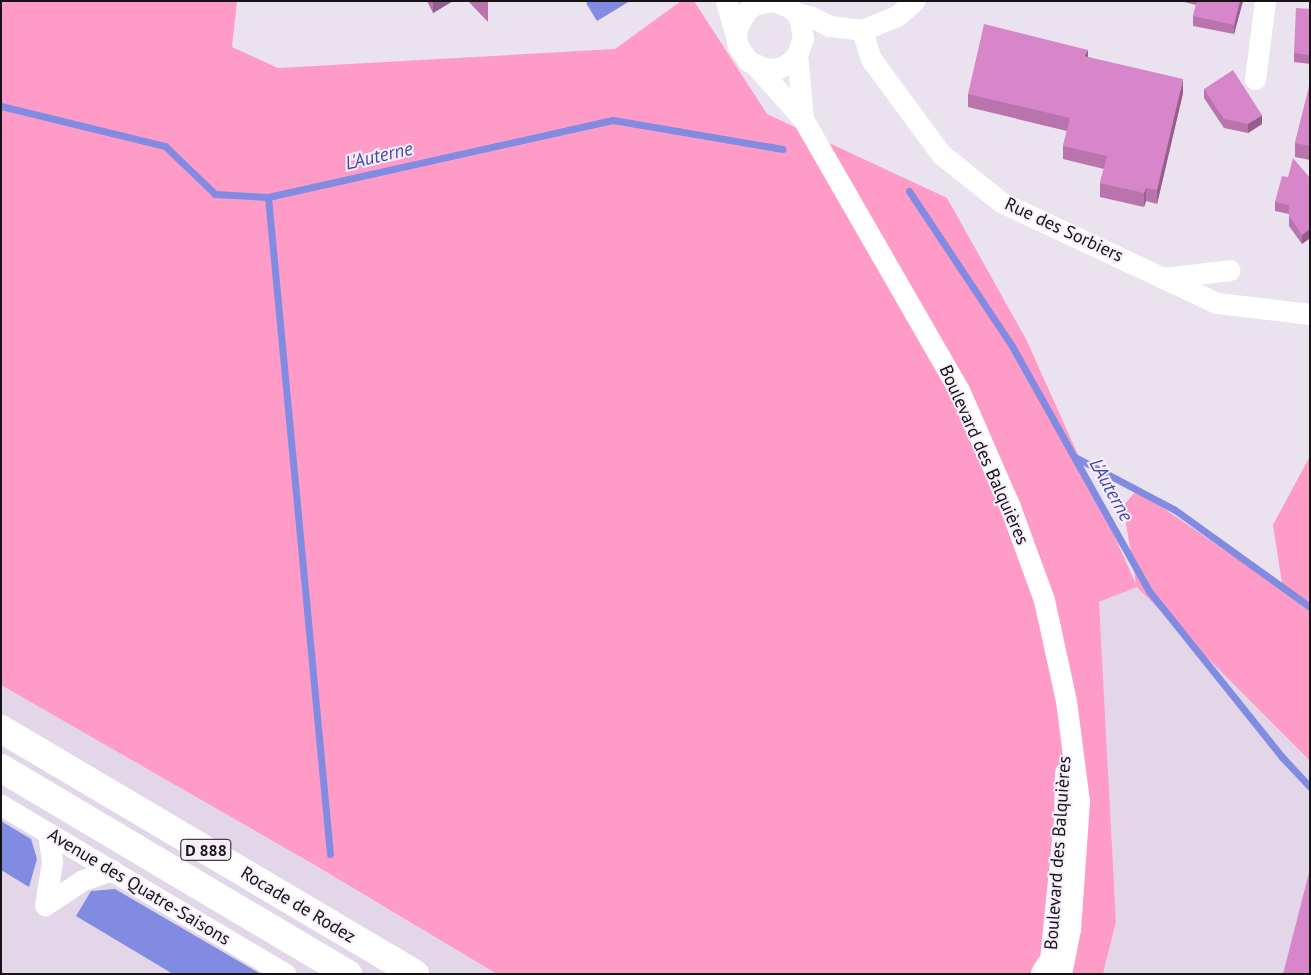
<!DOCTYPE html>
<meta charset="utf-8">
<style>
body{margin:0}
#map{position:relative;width:1311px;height:975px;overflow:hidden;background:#eae2ee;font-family:"PT Sans",sans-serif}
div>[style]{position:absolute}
.built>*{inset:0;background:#e3d6e9}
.green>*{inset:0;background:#fe9cc7}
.water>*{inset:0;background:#828be2}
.stream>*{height:7px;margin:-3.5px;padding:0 3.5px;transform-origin:3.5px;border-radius:3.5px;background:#828be2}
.minor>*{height:21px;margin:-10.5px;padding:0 10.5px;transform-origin:10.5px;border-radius:10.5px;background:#fff}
.trunk>*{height:28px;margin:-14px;padding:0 14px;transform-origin:14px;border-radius:14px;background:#fff}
.wall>*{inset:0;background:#b974ad}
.shaded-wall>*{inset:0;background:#965e8d}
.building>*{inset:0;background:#d787c9}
span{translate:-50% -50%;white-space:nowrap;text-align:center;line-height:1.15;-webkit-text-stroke:4px #f7effb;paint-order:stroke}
.shield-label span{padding:1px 4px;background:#f7effb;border:1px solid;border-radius:4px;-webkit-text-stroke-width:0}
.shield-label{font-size:16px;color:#161317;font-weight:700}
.street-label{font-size:18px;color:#161317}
.water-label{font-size:19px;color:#4647ad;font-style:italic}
.frame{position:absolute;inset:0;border:2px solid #161317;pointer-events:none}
</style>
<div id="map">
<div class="built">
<div style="clip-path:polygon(1137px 587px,1310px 761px,1310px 974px,1103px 974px,1116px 922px,1099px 602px)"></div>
<div style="clip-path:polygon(1px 685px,313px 864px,497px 974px,1px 974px)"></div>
</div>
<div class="green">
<div style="clip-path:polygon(1px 1px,237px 1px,232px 47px,278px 68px,615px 49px,681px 1px,694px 1px,767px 114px,947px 198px,1026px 339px,1136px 584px,1123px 506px,1137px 490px,1283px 590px,1273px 525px,1310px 456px,1310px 761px,1137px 587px,1099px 602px,1116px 922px,1103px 974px,497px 974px,313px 864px,1px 685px)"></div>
</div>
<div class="water">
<div style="clip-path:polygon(590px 1px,630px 1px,597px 21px,586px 3px)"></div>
<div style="clip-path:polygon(1px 821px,31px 839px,37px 859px,29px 887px,1px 870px)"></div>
<div style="clip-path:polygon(115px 889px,259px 973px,259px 974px,173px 974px,76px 916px,91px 891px)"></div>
</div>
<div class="stream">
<div style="left:1px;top:106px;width:169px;rotate:13.7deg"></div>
<div style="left:165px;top:146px;width:69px;rotate:43.8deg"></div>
<div style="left:215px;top:194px;width:53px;rotate:3.2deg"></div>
<div style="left:268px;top:197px;width:353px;rotate:-12.6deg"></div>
<div style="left:613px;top:120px;width:172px;rotate:9.7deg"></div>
<div style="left:909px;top:191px;width:186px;rotate:56.4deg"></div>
<div style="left:1012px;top:346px;width:281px;rotate:60.8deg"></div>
<div style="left:1149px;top:591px;width:213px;rotate:51.3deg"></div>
<div style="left:1282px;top:757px;width:41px;rotate:47deg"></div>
<div style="left:268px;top:197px;width:660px;rotate:84.61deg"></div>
<div style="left:1075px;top:457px;width:113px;rotate:27.9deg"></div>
<div style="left:1175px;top:510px;width:166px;rotate:35.7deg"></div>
</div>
<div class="minor">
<div style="left:726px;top:1px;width:36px;rotate:74deg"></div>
<div style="left:771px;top:1px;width:17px;rotate:167deg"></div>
<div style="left:754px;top:5px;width:9px;rotate:144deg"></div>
<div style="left:747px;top:10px;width:20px;rotate:120deg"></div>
<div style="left:737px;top:27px;width:9px;rotate:96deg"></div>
<div style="left:736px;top:36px;width:10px;rotate:79deg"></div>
<div style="left:738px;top:46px;width:18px;rotate:56deg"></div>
<div style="left:748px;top:61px;width:21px;rotate:23deg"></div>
<div style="left:767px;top:69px;width:12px;rotate:-5deg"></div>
<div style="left:779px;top:68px;width:11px;rotate:-27deg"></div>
<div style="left:789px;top:63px;width:11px;rotate:-45deg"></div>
<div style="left:797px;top:55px;width:18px;rotate:-71deg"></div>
<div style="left:803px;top:38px;width:17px;rotate:-100deg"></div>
<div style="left:800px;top:21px;width:9px;rotate:-117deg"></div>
<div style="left:796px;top:13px;width:9px;rotate:-139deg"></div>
<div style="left:789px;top:7px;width:17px;rotate:-159deg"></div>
<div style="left:796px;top:13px;width:16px;rotate:14deg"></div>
<div style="left:812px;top:17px;width:20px;rotate:27deg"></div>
<div style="left:830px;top:26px;width:32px;rotate:7deg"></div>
<div style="left:862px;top:30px;width:38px;rotate:-22deg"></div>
<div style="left:897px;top:16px;width:23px;rotate:-41deg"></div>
<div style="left:862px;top:30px;width:30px;rotate:73deg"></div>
<div style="left:871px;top:59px;width:118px;rotate:53.6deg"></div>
<div style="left:941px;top:154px;width:77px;rotate:38.7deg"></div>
<div style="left:1001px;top:202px;width:238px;rotate:25.1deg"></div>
<div style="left:1217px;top:303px;width:94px;rotate:6.7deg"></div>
<div style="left:797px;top:55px;width:64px;rotate:84.6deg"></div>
<div style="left:756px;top:66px;width:71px;rotate:48.4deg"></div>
<div style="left:803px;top:119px;width:313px;rotate:60.1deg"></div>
<div style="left:959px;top:390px;width:128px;rotate:66.4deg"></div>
<div style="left:1010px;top:507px;width:99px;rotate:69.9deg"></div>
<div style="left:1044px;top:600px;width:103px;rotate:77.7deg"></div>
<div style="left:1066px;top:701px;width:101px;rotate:82.6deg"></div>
<div style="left:1079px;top:801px;width:128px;rotate:94deg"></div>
<div style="left:1070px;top:929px;width:46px;rotate:101.3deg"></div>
<div style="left:1255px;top:79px;width:79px;rotate:-82.7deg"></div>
<div style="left:1164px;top:278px;width:66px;rotate:-6.9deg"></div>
<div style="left:1px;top:805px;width:331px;rotate:30.7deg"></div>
<div style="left:48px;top:833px;width:29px;rotate:82deg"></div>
<div style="left:52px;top:862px;width:44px;rotate:99.2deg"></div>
<div style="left:45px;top:905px;width:45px;rotate:-33.3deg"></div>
<div style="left:83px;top:880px;width:31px;rotate:-19deg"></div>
<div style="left:1049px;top:970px;width:150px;rotate:-84.3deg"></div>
<div style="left:1064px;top:821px;width:49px;rotate:-88.8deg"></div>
</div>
<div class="trunk">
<div style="left:1px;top:729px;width:481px;rotate:30.6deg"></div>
<div style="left:1px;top:768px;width:404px;rotate:30.7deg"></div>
<div style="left:1045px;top:974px;width:9px;rotate:-58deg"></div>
</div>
<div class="wall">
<div style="clip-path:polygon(427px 1px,453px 1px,433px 13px)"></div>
<div style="clip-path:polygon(468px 1px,488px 1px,488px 22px)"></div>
<div style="clip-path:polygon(1180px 1px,1243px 1px,1234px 34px,1193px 26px,1193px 16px,1196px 5px)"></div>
<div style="clip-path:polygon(1310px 9px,1310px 64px,1294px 62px,1294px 53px)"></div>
<div style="clip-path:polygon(1088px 57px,1183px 93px,1157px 204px,1146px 201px,1144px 207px,1100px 197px,1100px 183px,1104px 169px,1063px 159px,1063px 146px,1067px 131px,968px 107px,968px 94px)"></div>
<div style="clip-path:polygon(1310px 86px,1310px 160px,1295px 157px,1295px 143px)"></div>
<div style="clip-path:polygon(1204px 89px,1262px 124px,1248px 133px,1224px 128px,1204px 98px)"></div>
<div style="clip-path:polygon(1288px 177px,1310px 178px,1310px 238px,1302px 244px,1289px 226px,1289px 214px,1275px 211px,1275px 202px)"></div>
</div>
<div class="shaded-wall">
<div style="clip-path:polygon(433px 1px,453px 1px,433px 13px)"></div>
<div style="clip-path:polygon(1240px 1px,1243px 1px,1234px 34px,1234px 25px)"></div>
<div style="clip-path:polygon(1088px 50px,1088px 64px,1084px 56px)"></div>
<div style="clip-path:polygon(1183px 79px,1183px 93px,1157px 204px,1157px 190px)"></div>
<div style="clip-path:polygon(1262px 115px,1262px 124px,1248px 133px,1248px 124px)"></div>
<div style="clip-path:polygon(1146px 188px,1146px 201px,1144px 207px,1144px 193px)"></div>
<div style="clip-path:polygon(1310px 229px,1310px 238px,1302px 244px,1302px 235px)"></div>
</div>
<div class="building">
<div style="clip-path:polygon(1197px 1px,1240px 1px,1234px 25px,1193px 16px)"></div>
<div style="clip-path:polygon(1296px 8px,1310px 9px,1310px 55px,1294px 53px)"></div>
<div style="clip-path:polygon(984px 24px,1088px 50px,1084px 56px,1183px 79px,1157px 190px,1146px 188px,1144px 193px,1100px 183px,1107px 156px,1063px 146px,1070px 118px,968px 94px)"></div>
<div style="clip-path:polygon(1233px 70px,1262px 115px,1248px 124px,1224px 119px,1204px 89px)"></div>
<div style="clip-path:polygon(1309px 86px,1310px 86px,1310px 146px,1295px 143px)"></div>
<div style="clip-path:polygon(1293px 158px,1310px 178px,1310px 229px,1302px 235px,1289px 216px,1289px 205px,1275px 202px,1282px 176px,1288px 177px)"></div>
<div style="clip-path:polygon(1310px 869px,1310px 974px,1283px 974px)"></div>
</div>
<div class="shield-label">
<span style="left:206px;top:850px">D 888</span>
</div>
<div class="street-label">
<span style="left:1064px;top:230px;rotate:25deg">Rue des Sorbiers</span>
<span style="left:984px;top:455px;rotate:66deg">Boulevard des Balquières</span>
<span style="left:1058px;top:853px;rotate:-86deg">Boulevard des Balquières</span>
<span style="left:139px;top:887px;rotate:31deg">Avenue des Quatre-Saisons</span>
<span style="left:298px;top:905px;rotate:31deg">Rocade de Rodez</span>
</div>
<div class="water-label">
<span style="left:379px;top:156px;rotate:-13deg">L'Auterne</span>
<span style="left:1111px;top:490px;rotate:61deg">L'Auterne</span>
</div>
<div class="frame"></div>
</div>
